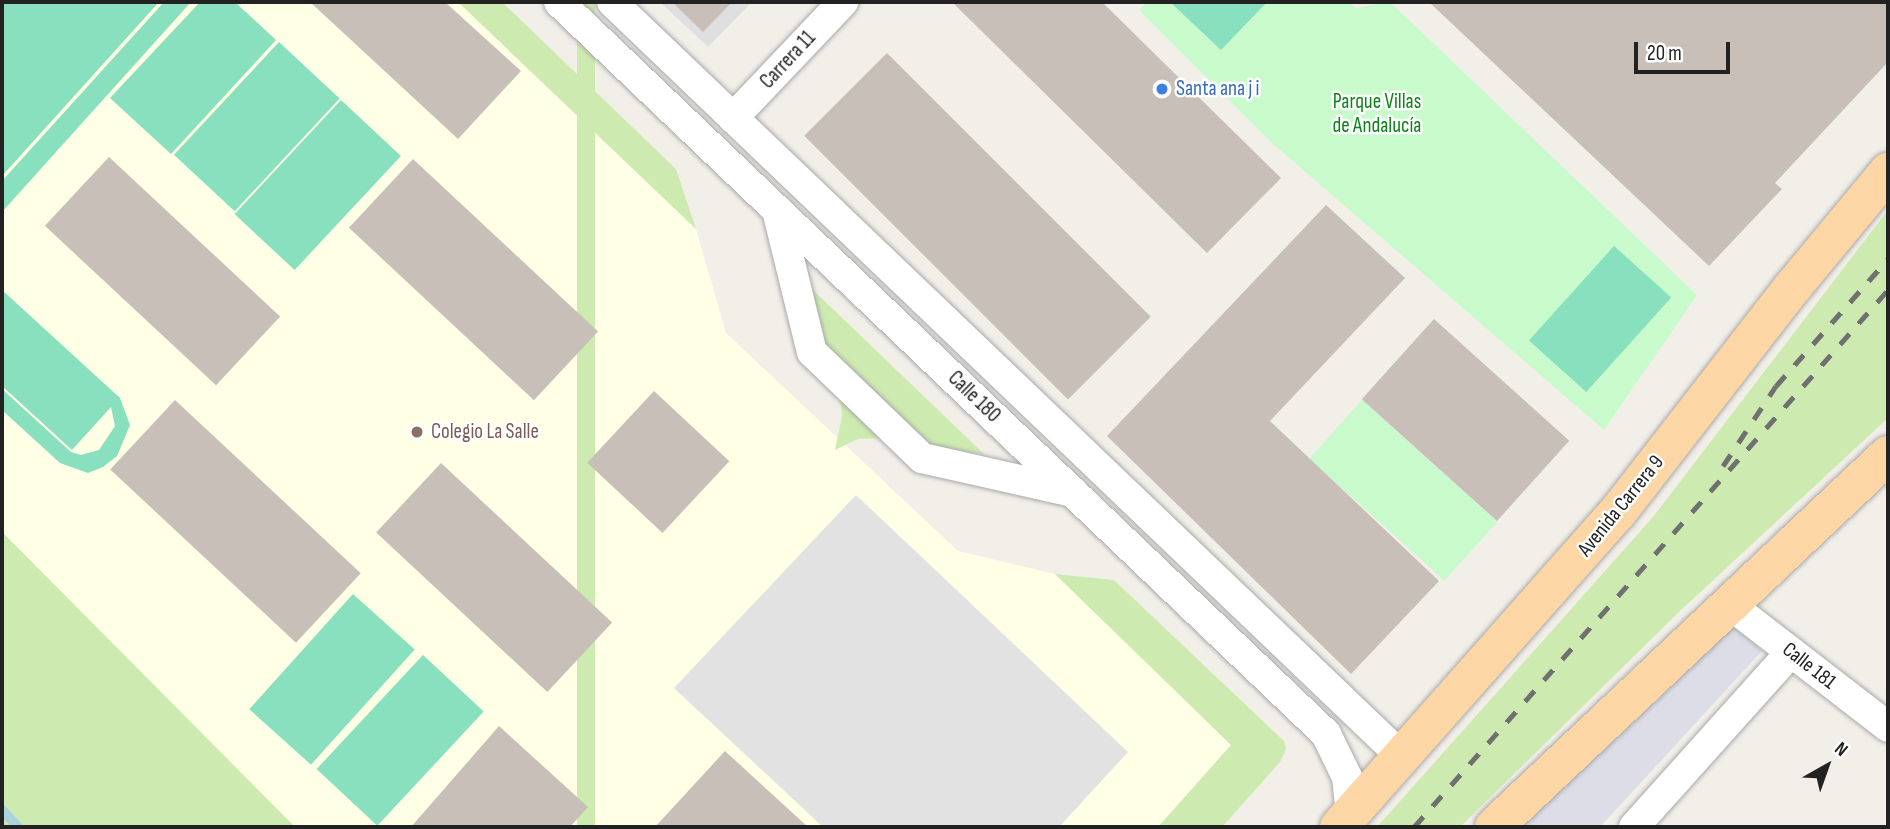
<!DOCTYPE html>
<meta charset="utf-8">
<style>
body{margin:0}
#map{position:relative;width:1890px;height:829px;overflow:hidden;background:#f2efe9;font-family:"Sofia Sans Condensed",sans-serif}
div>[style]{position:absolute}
.residential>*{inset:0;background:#e0dfdf}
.education>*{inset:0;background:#ffffe5}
.grass>*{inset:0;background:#cdebb0;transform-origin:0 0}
.park>*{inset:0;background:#c8facc;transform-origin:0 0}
.pitch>*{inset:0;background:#88e0be;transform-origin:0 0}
.parking>*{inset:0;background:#e2e2e2}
.plaza>*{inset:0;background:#dddde8}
.stream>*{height:10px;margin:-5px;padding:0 5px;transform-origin:5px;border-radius:5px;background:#aad3df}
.building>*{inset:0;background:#c7bfb8;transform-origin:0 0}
.roads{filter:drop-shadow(0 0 2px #a9a9a9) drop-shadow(0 0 2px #a9a9a9)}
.minor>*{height:30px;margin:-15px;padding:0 15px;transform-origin:15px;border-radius:15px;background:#fff}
.primary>*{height:38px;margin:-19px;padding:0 19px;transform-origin:19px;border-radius:19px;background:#fcd6a4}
.rail>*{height:5px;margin-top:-2.5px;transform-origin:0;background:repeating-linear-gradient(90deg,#707070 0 14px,transparent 0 28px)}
.dots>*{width:19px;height:19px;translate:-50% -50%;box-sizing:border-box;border:4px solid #fff;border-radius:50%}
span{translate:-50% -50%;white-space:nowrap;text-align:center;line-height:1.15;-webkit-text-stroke:5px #fff;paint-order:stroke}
.street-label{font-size:21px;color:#222}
.shop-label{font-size:21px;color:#366cbe}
.left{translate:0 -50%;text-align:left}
.park-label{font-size:21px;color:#0c8416}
.education-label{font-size:21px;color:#785e54}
.frame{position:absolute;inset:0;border:4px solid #222;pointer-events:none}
.north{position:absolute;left:1792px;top:731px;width:70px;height:70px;-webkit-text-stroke:5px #fff;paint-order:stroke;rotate:40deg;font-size:19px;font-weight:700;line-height:28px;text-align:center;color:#222}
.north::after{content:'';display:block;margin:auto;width:24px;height:32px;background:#222;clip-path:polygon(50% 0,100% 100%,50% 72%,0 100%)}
.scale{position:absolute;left:1634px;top:42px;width:96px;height:32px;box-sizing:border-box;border:4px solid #222;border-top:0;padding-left:9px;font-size:21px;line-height:24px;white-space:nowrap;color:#222;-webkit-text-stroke:5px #fff;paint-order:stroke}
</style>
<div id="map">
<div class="residential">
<div style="clip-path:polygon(660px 2px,752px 2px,708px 47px)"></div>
</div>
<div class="education">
<div style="clip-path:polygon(2px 2px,458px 2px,696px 229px,726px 333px,958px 551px,1055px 574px,1232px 745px,1158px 827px,295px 827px,2px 532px)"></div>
</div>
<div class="grass">
<div style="clip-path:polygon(458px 2px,502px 2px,676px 169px,696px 229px)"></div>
<div style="left:577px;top:2px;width:18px;height:1035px"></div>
<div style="clip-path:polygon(1888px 210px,1888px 418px,1679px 612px,1460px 827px,1377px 827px,1653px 517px)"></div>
<div style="clip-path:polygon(812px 289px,984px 454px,929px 446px,823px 342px)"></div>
<div style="clip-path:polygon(840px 397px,884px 438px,858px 439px,835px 450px,842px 416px)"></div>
<div style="clip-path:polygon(2px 532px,295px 827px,2px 827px)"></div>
<div style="clip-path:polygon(1055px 574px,1114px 580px,1284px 741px,1286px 749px,1280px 762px,1222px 827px,1158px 827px,1231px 745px)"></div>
</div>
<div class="park">
<div style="clip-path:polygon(1147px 2px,1349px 2px,1356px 8px,1390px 2px,1697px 295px,1604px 430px,1272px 143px,1139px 10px)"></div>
<div style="left:1362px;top:400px;width:182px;height:79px;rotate:42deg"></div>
</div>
<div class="pitch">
<div style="clip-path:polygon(2px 2px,159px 2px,2px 176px)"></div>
<div style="clip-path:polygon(164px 2px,191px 2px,2px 212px,2px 181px)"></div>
<div style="clip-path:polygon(200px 2px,235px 2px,276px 40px,171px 154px,110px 98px)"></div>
<div style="clip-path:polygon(1170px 2px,1267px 2px,1221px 50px)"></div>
<div style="left:279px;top:42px;width:83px;height:154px;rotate:43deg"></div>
<div style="left:341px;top:100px;width:82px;height:156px;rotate:43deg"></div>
<div style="left:1614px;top:246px;width:77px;height:127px;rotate:42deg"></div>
<div style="clip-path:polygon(2px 290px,120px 398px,130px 425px,117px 456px,103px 467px,88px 473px,60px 463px,2px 410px,2px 389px,71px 452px,81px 455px,99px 450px,115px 426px,111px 407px,72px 450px,2px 386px)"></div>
<div style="left:353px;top:594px;width:83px;height:155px;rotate:42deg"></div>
<div style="left:423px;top:655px;width:83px;height:156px;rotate:43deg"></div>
</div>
<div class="parking">
<div style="clip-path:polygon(856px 495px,1128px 752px,1059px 827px,823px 827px,674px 688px)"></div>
</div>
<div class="plaza">
<div style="clip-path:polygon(1734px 625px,1762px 651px,1600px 827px,1521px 827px)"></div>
</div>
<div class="stream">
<div style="left:2px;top:810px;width:23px;rotate:47deg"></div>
</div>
<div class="building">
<div style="clip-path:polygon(310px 2px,445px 2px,521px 71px,458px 139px)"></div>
<div style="clip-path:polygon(672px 2px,732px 2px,703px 32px)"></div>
<div style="clip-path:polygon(952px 2px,1102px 2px,1281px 178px,1207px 253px)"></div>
<div style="clip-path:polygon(1429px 2px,1888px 2px,1888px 62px,1775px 183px,1782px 189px,1709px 266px)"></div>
<div style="left:887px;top:53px;width:373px;height:117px;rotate:45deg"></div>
<div style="left:109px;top:157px;width:234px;height:94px;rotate:43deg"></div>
<div style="left:413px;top:159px;width:253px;height:94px;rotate:43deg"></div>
<div style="clip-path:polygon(1326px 205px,1405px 278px,1270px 421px,1439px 581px,1351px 674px,1107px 436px)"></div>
<div style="left:1434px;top:319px;width:182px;height:108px;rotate:42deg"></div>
<div style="left:654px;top:391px;width:103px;height:98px;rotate:43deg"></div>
<div style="left:175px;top:400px;width:254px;height:95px;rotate:43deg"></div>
<div style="left:441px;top:463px;width:234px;height:95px;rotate:43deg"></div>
<div style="clip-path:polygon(499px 726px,588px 807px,570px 827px,411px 827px)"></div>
<div style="clip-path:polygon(725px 751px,808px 827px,655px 827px)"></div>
</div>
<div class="roads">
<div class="minor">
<div style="left:559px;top:2px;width:1060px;rotate:43.66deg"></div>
<div style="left:1326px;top:734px;width:48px;rotate:64deg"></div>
<div style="left:1347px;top:777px;width:37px;rotate:84deg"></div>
<div style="left:612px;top:2px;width:1093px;rotate:43.7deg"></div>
<div style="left:733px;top:118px;width:160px;rotate:-46.5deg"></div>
<div style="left:777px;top:210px;width:146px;rotate:76.2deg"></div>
<div style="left:812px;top:352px;width:153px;rotate:43.9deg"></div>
<div style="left:922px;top:458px;width:155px;rotate:12.7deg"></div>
<div style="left:1729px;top:604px;width:201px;rotate:37.7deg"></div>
<div style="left:1634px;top:827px;width:235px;rotate:-48.1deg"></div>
</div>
<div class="primary">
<div style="left:1339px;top:827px;width:421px;rotate:-48.5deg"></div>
<div style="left:1618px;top:512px;width:284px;rotate:-52.2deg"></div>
<div style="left:1792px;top:288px;width:151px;rotate:-50.4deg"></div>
<div style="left:1494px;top:827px;width:542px;rotate:-43.35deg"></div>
</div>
</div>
<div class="rail">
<div style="left:1723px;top:466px;width:96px;rotate:-56.5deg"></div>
<div style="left:1776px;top:386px;width:169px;rotate:-48.6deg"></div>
<div style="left:1414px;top:827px;width:716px;rotate:-48.57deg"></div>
</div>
<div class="dots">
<div style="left:1162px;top:89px;background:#3f7fe0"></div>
<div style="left:417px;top:432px;background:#8d6e63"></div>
</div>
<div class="street-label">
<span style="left:788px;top:60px;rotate:-47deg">Carrera 11</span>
<span style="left:974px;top:397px;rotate:44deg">Calle 180</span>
<span style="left:1621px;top:506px;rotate:-51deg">Avenida Carrera 9</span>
<span style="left:1809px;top:666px;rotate:38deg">Calle 181</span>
</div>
<div class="shop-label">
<span class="left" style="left:1176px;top:89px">Santa ana j i</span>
</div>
<div class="park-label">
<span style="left:1377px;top:114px">Parque Villas<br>de Andalucía</span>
</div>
<div class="education-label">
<span class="left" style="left:431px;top:432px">Colegio La Salle</span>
</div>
<div class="frame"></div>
<div class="north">N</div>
<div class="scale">20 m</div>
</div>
